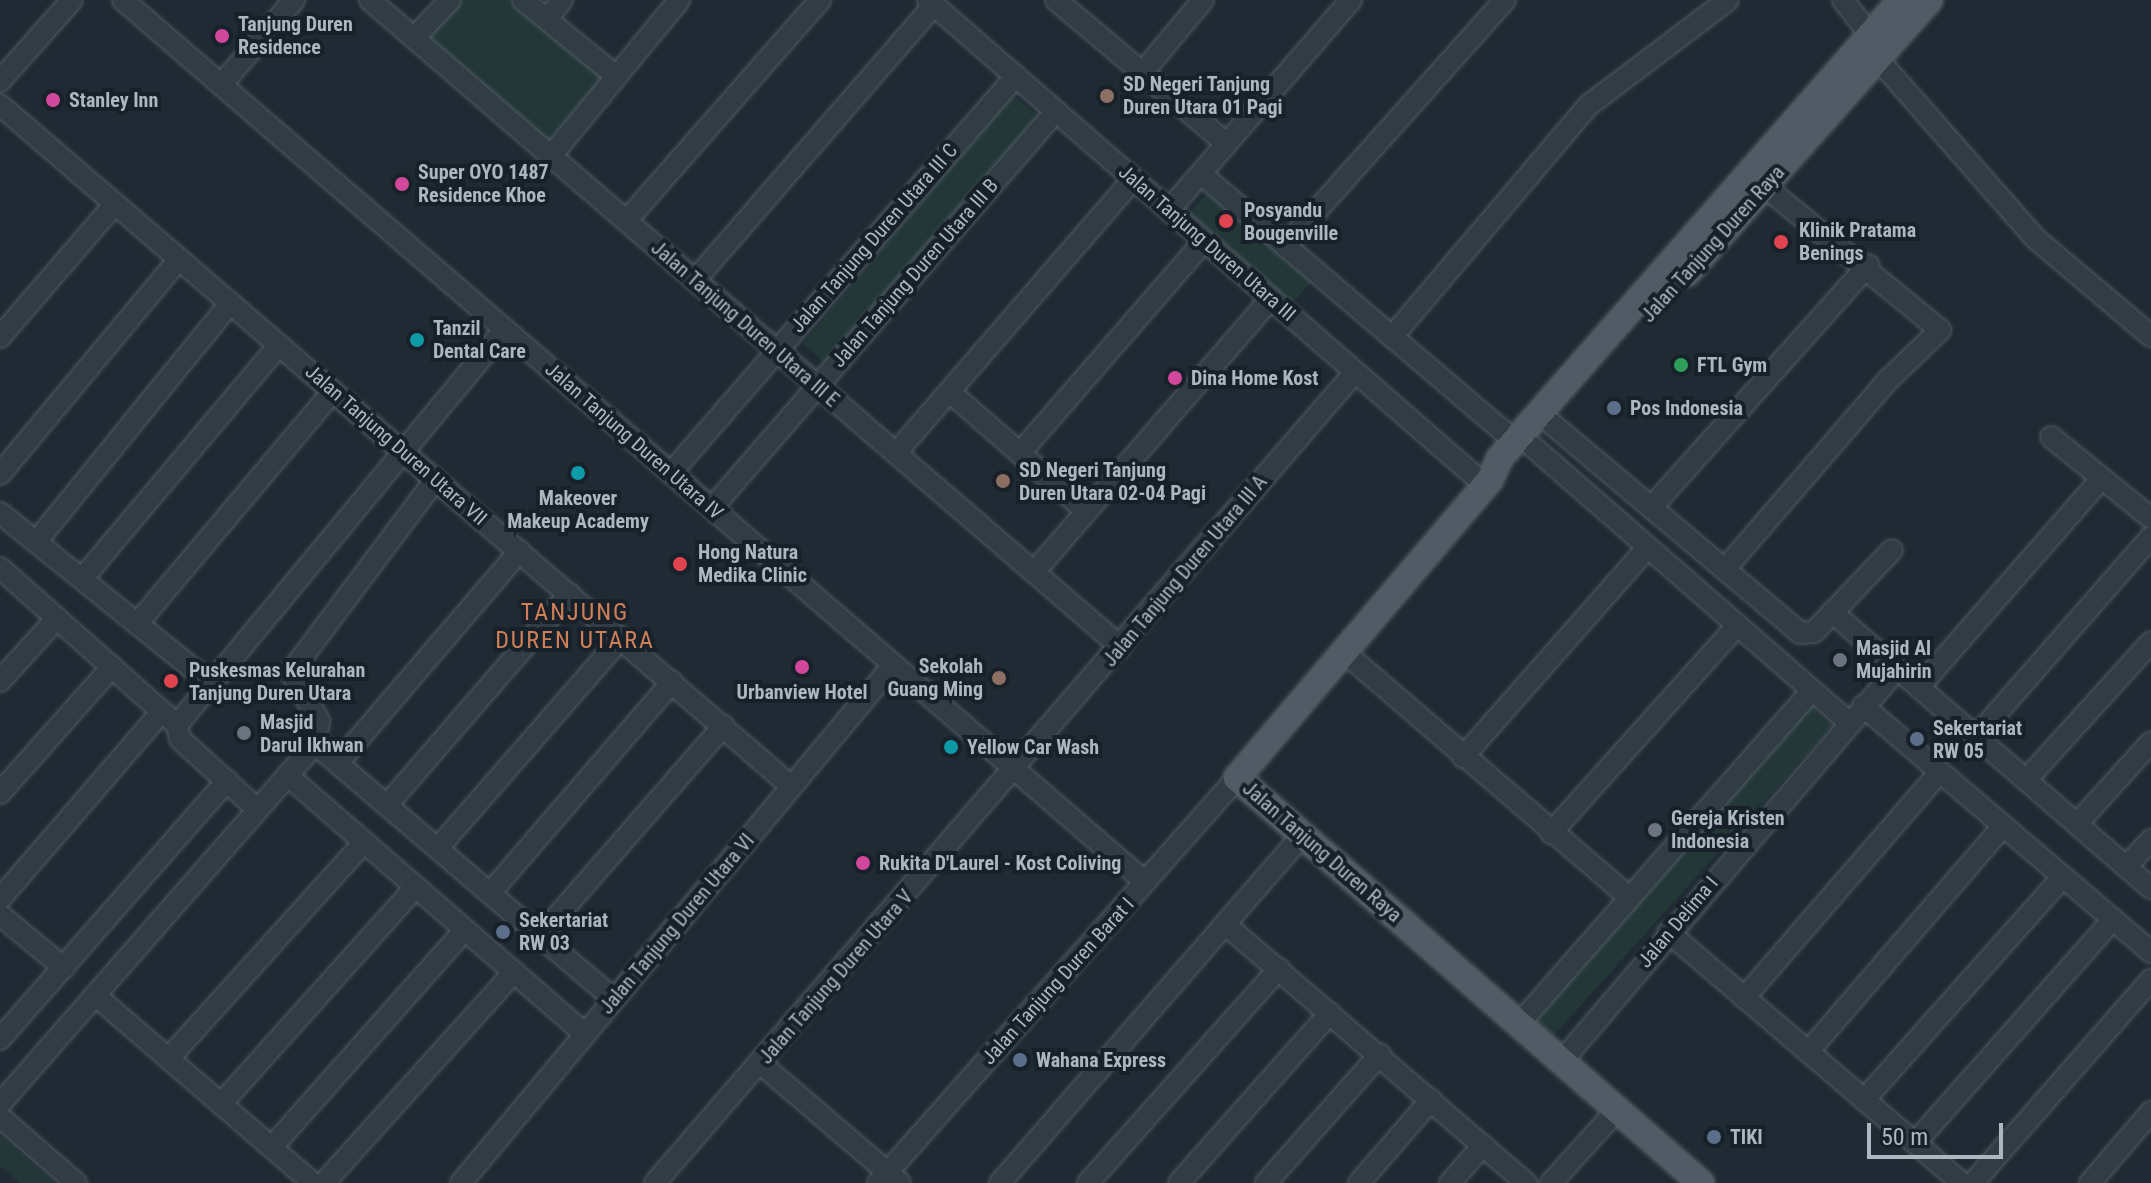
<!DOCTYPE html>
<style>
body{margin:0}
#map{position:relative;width:2151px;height:1183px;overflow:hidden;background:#1f2a34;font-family:"Roboto Condensed",sans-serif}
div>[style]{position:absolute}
.green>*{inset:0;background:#223736;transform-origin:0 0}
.roads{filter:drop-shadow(0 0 2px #505a63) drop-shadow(0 0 2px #505a63)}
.minor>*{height:20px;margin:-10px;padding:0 10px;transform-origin:10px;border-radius:10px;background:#323c45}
.major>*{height:26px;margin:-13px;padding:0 13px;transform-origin:13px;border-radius:13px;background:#505b65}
.dots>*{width:22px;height:22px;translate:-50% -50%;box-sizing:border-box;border:4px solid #182129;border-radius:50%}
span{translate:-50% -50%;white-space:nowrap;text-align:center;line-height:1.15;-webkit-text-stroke:8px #182129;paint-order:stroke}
.poi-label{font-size:20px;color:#acb7c2;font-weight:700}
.left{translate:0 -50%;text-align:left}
.right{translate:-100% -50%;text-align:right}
.street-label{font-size:20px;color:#acb7c2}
.quarter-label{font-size:24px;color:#d08059;letter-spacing:2px}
.scale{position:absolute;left:1867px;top:1123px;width:136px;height:36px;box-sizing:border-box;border:4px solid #acb7c2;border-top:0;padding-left:10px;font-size:24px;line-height:28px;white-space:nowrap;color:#acb7c2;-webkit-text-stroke:6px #182129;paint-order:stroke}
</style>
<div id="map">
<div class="green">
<div style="clip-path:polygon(455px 0,509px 0,605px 76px,546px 144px,423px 35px)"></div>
<div style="left:1012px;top:94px;width:35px;height:326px;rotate:40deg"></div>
<div style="left:1218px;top:181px;width:137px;height:45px;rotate:42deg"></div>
<div style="left:1810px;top:706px;width:30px;height:425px;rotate:42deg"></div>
<div style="clip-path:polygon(0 1135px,55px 1183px,20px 1183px,0 1166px)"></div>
</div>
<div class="roads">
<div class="minor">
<div style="left:123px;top:0;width:1350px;rotate:40.79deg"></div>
<div style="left:370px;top:0;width:991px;rotate:40.75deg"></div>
<div style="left:523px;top:0;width:120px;rotate:39.3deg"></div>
<div style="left:928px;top:0;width:740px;rotate:41.05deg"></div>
<div style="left:1056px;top:0;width:222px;rotate:40.1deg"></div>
<div style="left:1843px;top:0;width:46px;rotate:52.1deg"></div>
<div style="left:547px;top:19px;width:24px;rotate:-52deg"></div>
<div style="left:414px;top:38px;width:52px;rotate:-46.5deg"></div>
<div style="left:1877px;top:58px;width:240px;rotate:48.7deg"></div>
<div style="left:2035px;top:238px;width:152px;rotate:40.2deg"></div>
<div style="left:1142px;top:73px;width:95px;rotate:-50.1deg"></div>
<div style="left:0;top:81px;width:108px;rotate:-48.4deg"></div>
<div style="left:221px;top:85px;width:112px;rotate:-49.3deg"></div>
<div style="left:0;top:105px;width:1044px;rotate:40.73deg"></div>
<div style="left:551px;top:156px;width:202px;rotate:-50.6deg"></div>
<div style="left:1201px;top:174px;width:412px;rotate:40.4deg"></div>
<div style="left:1169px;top:210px;width:278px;rotate:-49.1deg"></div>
<div style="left:626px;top:221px;width:294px;rotate:-48.7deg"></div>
<div style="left:1285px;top:246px;width:330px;rotate:-48.2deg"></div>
<div style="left:695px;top:280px;width:364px;rotate:-49deg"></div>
<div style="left:0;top:337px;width:176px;rotate:-49.2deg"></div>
<div style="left:1392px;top:337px;width:304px;rotate:-49.7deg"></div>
<div style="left:1589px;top:105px;width:174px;rotate:-37.1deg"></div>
<div style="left:950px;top:392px;width:181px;rotate:41.2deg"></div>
<div style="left:1552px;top:424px;width:324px;rotate:40.1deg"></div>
<div style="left:1800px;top:633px;width:14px;rotate:-4deg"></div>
<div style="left:1814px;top:632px;width:113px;rotate:-46.4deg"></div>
<div style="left:2051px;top:437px;width:129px;rotate:39deg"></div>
<div style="left:1532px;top:446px;width:421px;rotate:41.1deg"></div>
<div style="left:896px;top:453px;width:362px;rotate:-49.1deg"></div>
<div style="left:1020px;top:453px;width:281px;rotate:-49deg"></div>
<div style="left:671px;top:473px;width:526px;rotate:-49.01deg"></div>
<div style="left:0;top:474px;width:280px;rotate:-50.2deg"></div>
<div style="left:712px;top:508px;width:525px;rotate:-49.09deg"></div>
<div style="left:1651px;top:508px;width:326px;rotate:-48.2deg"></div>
<div style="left:0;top:513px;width:267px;rotate:38.9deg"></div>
<div style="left:36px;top:542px;width:308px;rotate:-50.9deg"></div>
<div style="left:0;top:568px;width:237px;rotate:41.6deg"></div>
<div style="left:177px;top:725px;width:14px;rotate:78deg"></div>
<div style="left:180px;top:739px;width:104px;rotate:42.3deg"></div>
<div style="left:1725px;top:569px;width:248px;rotate:-49.2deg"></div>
<div style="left:1887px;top:381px;width:74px;rotate:-43.9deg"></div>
<div style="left:1940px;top:330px;width:227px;rotate:-140.7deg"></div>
<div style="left:1034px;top:572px;width:362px;rotate:-49.1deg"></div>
<div style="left:82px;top:579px;width:306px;rotate:-49.9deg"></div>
<div style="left:1832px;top:612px;width:422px;rotate:40.9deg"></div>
<div style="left:137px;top:624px;width:304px;rotate:-49.9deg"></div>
<div style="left:1344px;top:652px;width:376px;rotate:40.7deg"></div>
<div style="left:0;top:681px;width:85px;rotate:-47.9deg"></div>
<div style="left:1919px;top:687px;width:276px;rotate:-48.8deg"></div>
<div style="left:1863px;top:706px;width:379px;rotate:40.5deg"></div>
<div style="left:177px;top:725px;width:514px;rotate:-50.37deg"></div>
<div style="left:1976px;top:737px;width:266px;rotate:-48.8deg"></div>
<div style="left:315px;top:744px;width:393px;rotate:40.5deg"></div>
<div style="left:1463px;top:757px;width:278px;rotate:-48.6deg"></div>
<div style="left:338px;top:763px;width:279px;rotate:-49.4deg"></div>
<div style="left:287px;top:775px;width:395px;rotate:41deg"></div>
<div style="left:2026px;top:780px;width:186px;rotate:-47.8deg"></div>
<div style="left:0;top:793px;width:169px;rotate:-48.4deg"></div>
<div style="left:387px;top:805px;width:279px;rotate:-49.1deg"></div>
<div style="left:2077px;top:824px;width:110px;rotate:-47.9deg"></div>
<div style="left:1551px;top:833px;width:278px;rotate:-48.1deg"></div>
<div style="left:438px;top:848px;width:279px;rotate:-48.9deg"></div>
<div style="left:2126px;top:867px;width:37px;rotate:-47deg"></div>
<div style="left:490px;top:893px;width:279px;rotate:-49.2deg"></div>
<div style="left:0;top:899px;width:248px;rotate:-49.2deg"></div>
<div style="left:0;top:915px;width:83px;rotate:39.6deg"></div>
<div style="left:1226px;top:925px;width:396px;rotate:40.7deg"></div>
<div style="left:1668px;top:932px;width:387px;rotate:40.5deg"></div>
<div style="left:540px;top:936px;width:279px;rotate:-48.9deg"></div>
<div style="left:95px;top:995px;width:288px;rotate:40.8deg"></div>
<div style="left:1744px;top:998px;width:299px;rotate:-49.1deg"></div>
<div style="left:1519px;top:1024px;width:444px;rotate:-48.7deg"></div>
<div style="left:0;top:1039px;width:344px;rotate:-48.7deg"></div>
<div style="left:1808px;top:1052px;width:298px;rotate:-49.2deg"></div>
<div style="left:169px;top:1058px;width:291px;rotate:-47.9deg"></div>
<div style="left:1562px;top:1061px;width:516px;rotate:-49.48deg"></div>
<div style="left:760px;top:1063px;width:184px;rotate:40.6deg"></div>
<div style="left:1864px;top:1100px;width:299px;rotate:-48.3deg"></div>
<div style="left:0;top:1104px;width:478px;rotate:-48.8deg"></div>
<div style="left:315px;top:744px;width:23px;rotate:-80deg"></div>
<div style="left:319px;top:721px;width:56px;rotate:-119.7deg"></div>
<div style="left:291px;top:672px;width:241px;rotate:-53.1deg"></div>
<div style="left:221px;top:1104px;width:292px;rotate:-48.1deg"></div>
<div style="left:0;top:1117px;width:101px;rotate:41deg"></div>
<div style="left:1915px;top:1143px;width:299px;rotate:-48.5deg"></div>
<div style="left:272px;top:1147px;width:290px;rotate:-48.4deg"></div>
<div style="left:324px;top:1183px;width:284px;rotate:-48deg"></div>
<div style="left:461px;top:1183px;width:674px;rotate:-50.17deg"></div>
<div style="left:655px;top:1183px;width:1071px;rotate:-49.2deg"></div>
<div style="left:878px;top:1183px;width:541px;rotate:-48.45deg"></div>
<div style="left:1000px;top:1183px;width:461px;rotate:-49deg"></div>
<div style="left:1088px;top:1183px;width:287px;rotate:-48.3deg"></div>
<div style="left:1179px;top:1183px;width:227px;rotate:-48.4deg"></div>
<div style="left:1266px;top:1183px;width:172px;rotate:-48.5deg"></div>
<div style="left:1359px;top:1183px;width:110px;rotate:-49.1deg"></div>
<div style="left:1450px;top:1183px;width:50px;rotate:-49deg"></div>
<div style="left:1551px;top:1183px;width:98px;rotate:-47.9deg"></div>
<div style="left:1973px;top:1183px;width:270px;rotate:-48.8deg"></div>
<div style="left:2090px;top:1183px;width:94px;rotate:-49.3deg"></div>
</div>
<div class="major">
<div style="left:1687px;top:273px;width:365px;rotate:-48.4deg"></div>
<div style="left:1701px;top:1183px;width:616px;rotate:-138.88deg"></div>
<div style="left:1237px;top:778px;width:391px;rotate:-49.7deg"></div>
<div style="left:1490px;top:480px;width:24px;rotate:-66deg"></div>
<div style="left:1500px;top:458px;width:609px;rotate:-48.8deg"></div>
</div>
</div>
<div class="dots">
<div style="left:222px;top:36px;background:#d1479c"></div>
<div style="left:1107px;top:96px;background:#8d6e63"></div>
<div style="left:53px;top:100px;background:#d1479c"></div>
<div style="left:402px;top:184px;background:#d1479c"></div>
<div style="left:1226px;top:221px;background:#e0444e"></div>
<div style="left:1781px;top:242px;background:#e0444e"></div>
<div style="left:417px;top:340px;background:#0f9aa8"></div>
<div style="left:1681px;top:365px;background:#2e9e5b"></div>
<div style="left:1175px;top:378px;background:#d1479c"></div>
<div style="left:1614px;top:408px;background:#5c6f8a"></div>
<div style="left:578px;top:473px;background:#0f9aa8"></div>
<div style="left:1003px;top:481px;background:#8d6e63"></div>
<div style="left:680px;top:564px;background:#e0444e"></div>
<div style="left:1840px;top:660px;background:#6b7280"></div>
<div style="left:802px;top:667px;background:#d1479c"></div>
<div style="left:999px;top:678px;background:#8d6e63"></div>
<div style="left:171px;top:681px;background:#e0444e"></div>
<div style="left:244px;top:733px;background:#6b7280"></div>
<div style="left:1917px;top:739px;background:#5c6f8a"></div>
<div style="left:951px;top:747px;background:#0f9aa8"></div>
<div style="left:1655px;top:830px;background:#6b7280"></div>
<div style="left:863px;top:863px;background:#d1479c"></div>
<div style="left:503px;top:932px;background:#5c6f8a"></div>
<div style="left:1020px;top:1060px;background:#5c6f8a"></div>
<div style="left:1714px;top:1137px;background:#5c6f8a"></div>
</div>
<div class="poi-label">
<span class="left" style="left:238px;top:36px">Tanjung Duren<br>Residence</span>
<span class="left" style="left:1123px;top:96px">SD Negeri Tanjung<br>Duren Utara 01 Pagi</span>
<span class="left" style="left:69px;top:100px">Stanley Inn</span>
<span class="left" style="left:418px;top:184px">Super OYO 1487<br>Residence Khoe</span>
<span class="left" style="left:1244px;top:222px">Posyandu<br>Bougenville</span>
<span class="left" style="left:1799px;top:242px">Klinik Pratama<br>Benings</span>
<span class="left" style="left:433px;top:340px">Tanzil<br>Dental Care</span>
<span class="left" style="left:1697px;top:365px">FTL Gym</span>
<span class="left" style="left:1191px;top:378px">Dina Home Kost</span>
<span class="left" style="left:1630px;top:408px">Pos Indonesia</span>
<span class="left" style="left:1019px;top:482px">SD Negeri Tanjung<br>Duren Utara 02-04 Pagi</span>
<span style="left:578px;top:510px">Makeover<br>Makeup Academy</span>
<span class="left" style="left:698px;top:564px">Hong Natura<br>Medika Clinic</span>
<span class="left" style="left:1856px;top:660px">Masjid Al<br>Mujahirin</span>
<span class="right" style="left:983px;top:678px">Sekolah<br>Guang Ming</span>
<span class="left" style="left:189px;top:682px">Puskesmas Kelurahan<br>Tanjung Duren Utara</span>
<span style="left:802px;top:692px">Urbanview Hotel</span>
<span class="left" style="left:260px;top:734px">Masjid<br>Darul Ikhwan</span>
<span class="left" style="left:1933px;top:740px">Sekertariat<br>RW 05</span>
<span class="left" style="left:967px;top:747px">Yellow Car Wash</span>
<span class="left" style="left:1671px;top:830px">Gereja Kristen<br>Indonesia</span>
<span class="left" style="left:879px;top:863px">Rukita D'Laurel - Kost Coliving</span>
<span class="left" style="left:519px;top:932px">Sekertariat<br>RW 03</span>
<span class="left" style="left:1036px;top:1060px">Wahana Express</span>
<span class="left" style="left:1730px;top:1137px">TIKI</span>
</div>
<div class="street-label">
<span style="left:874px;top:238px;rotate:-49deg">Jalan Tanjung Duren Utara III C</span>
<span style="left:1207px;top:243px;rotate:41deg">Jalan Tanjung Duren Utara III</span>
<span style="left:1713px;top:244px;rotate:-48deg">Jalan Tanjung Duren Raya</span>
<span style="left:915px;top:273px;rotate:-49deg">Jalan Tanjung Duren Utara III B</span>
<span style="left:745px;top:324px;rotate:41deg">Jalan Tanjung Duren Utara III E</span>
<span style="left:634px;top:441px;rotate:41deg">Jalan Tanjung Duren Utara IV</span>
<span style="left:396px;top:445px;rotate:41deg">Jalan Tanjung Duren Utara VII</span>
<span style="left:1185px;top:571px;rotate:-50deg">Jalan Tanjung Duren Utara III A</span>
<span style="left:1322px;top:852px;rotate:41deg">Jalan Tanjung Duren Raya</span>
<span style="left:1678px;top:922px;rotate:-50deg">Jalan Delima I</span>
<span style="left:677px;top:924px;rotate:-50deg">Jalan Tanjung Duren Utara VI</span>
<span style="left:836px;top:977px;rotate:-49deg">Jalan Tanjung Duren Utara V</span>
<span style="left:1058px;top:981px;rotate:-48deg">Jalan Tanjung Duren Barat I</span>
</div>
<div class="quarter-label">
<span style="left:575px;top:627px">TANJUNG<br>DUREN UTARA</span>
</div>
<div class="scale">50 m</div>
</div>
